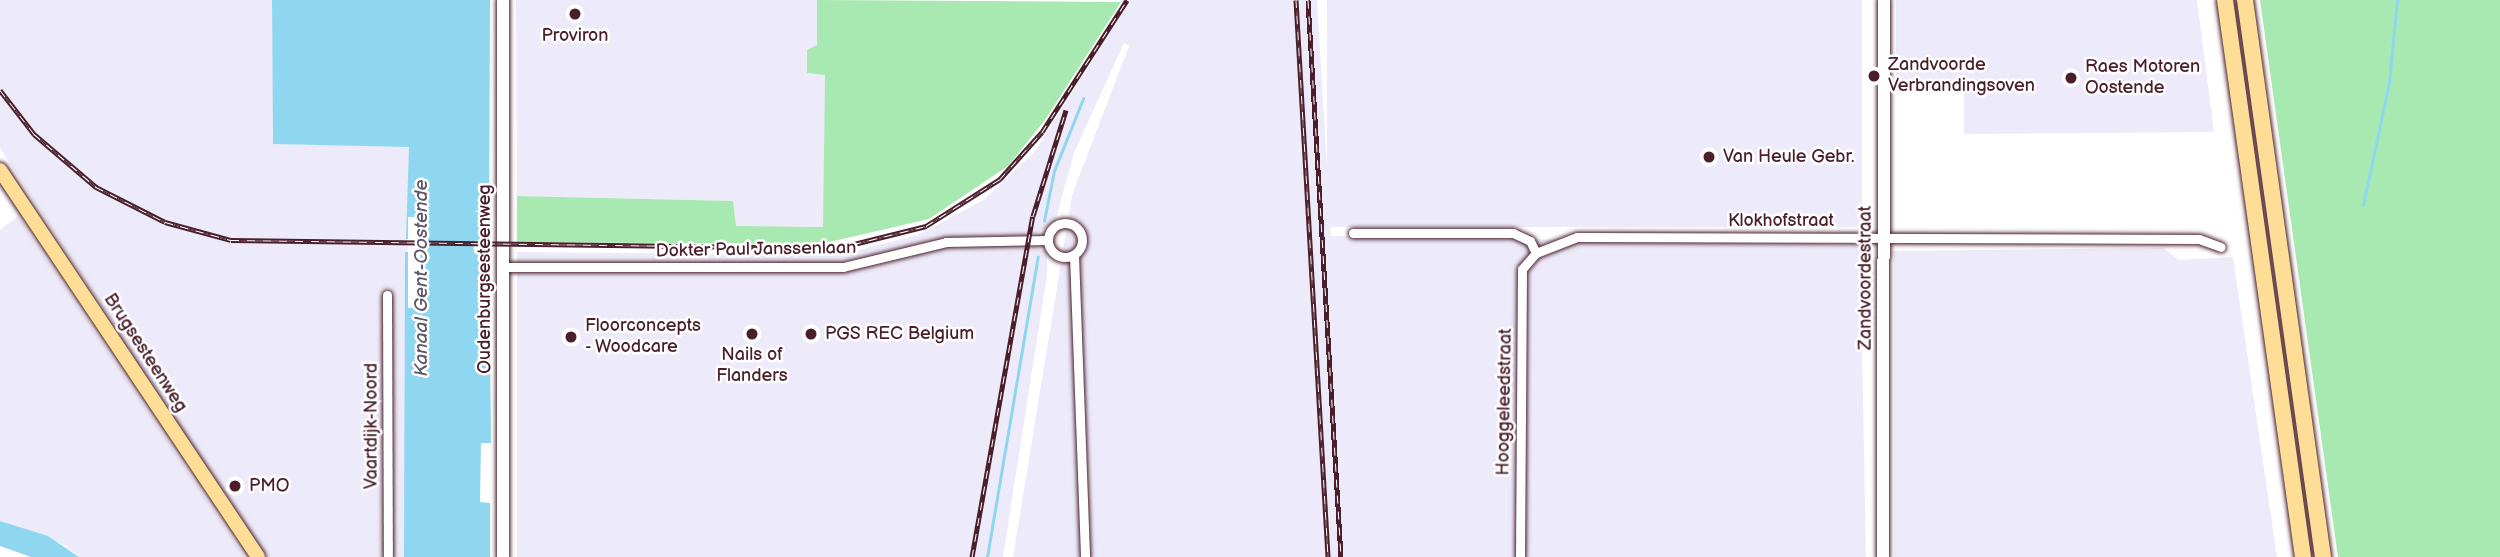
<!DOCTYPE html>
<style>
body{margin:0}
#map{position:relative;width:2500px;height:557px;overflow:hidden;background:#fff;font-family:"Balsamiq Sans",sans-serif}
div>[style]{position:absolute}
.built>*{inset:0;background:#edebfa;transform-origin:0 0}
.green>*{inset:0;background:#a8e8b1}
.water>*{inset:0;background:#8fd6f1}
.pier>*{inset:0;background:#fff}
.stream>*{height:2.5px;margin:-1.25px;padding:0 1.25px;transform-origin:1.25px;border-radius:1.25px;background:#8fd6f1}
.roads{filter:drop-shadow(0 0 2px #4a1f2b) drop-shadow(0 0 2px #4a1f2b)}
.street>*{height:9px;margin:-4.5px;padding:0 4.5px;transform-origin:4.5px;border-radius:4.5px;background:#fff}
.street>.ring{margin:-4.5px;padding:0;box-sizing:content-box;background:none;border:9px solid #fff;border-radius:50%}
.secondary>*{height:12px;margin:-6px;padding:0 6px;transform-origin:6px;border-radius:6px;background:#fff}
.primary>*{height:14px;margin:-7px;padding:0 7px;transform-origin:7px;border-radius:7px;background:#fede96}
.highway>*{height:16px;margin:-8px;padding:0 8px;transform-origin:8px;border-radius:8px;background:#fede96}
.rail>*{height:5px;margin-top:-2.5px;transform-origin:0;background:repeating-linear-gradient(90deg,#fff 0 8px,#4a1f2b 0 16px);box-sizing:border-box;border-block:2px solid #4a1f2b}
.dots>*{width:19px;height:19px;translate:-50% -50%;box-sizing:border-box;border:4px solid #fff;border-radius:50%}
span{translate:-50% -50%;white-space:nowrap;text-align:center;line-height:1.15;-webkit-text-stroke:5px #fff;paint-order:stroke}
.poi-label{font-size:18px;color:#4a1f2b}
.left{translate:0 -50%;text-align:left}
.street-label{font-size:18px;color:#4a1f2b}
.water-label{font-size:19px;color:#5f5666;font-style:italic}
</style>
<div id="map">
<div class="built">
<div style="clip-path:polygon(0 0,272px 0,274px 144px,409px 146px,404px 557px,262px 557px,0 148px)"></div>
<div style="clip-path:polygon(516px 0,817px 0,817px 45px,807px 51px,807px 73px,825px 75px,824px 227px,736px 226px,733px 201px,517px 196px)"></div>
<div style="clip-path:polygon(1120px 0,1317px 0,1331px 236px,1860px 245px,1866px 557px,1013px 557px,1072px 195px,1129px 46px,1124px 43px,1074px 153px,1055px 222px,1033px 235px,1032px 245px,1047px 252px,1047px 275px,1003px 557px,517px 557px,517px 252px,840px 255px,920px 234px,985px 199px,1035px 151px,1125px 9px)"></div>
<div style="left:1327px;top:0;width:535px;height:227px"></div>
<div style="clip-path:polygon(1896px 0,2197px 0,2214px 132px,1964px 134px,1964px 83px,1896px 83px)"></div>
<div style="clip-path:polygon(18px 216px,245px 557px,79px 557px,65px 545px,0 521px,0 230px)"></div>
<div style="clip-path:polygon(2163px 248px,2179px 260px,2233px 257px,2277px 557px,1894px 557px,1894px 251px)"></div>
</div>
<div class="green">
<div style="clip-path:polygon(817px 0,1121px 2px,1045px 120px,1008px 166px,929px 219px,821px 244px,517px 242px,517px 196px,733px 201px,736px 226px,823px 227px,825px 75px,807px 73px,807px 50px,817px 45px)"></div>
<div style="clip-path:polygon(2260px 0,2500px 0,2500px 557px,2338px 557px)"></div>
</div>
<div class="water">
<div style="clip-path:polygon(272px 0,490px 0,489px 240px,473px 241px,474px 253px,489px 254px,491px 443px,481px 443px,480px 502px,490px 503px,490px 557px,404px 557px,405px 252px,421px 252px,421px 239px,406px 239px,409px 147px,273px 144px)"></div>
<div style="clip-path:polygon(0 521px,48px 536px,79px 557px,31px 557px,0 546px)"></div>
</div>
<div class="pier">
<div style="clip-path:polygon(408px 217px,420px 217px,421px 307px,408px 308px,408px 249px,418px 249px,418px 242px,408px 243px)"></div>
</div>
<div class="stream">
<div style="left:2363px;top:205px;width:125px;rotate:-78deg"></div>
<div style="left:2389px;top:83px;width:83px;rotate:-84.5deg"></div>
<div style="left:1044px;top:221px;width:51px;rotate:-78.7deg"></div>
<div style="left:1054px;top:171px;width:78px;rotate:-68.1deg"></div>
<div style="left:987px;top:557px;width:304px;rotate:-80.4deg"></div>
</div>
<div class="roads">
<div class="street">
<div class="ring" style="left:1048px;top:223px;width:25px;height:25px"></div>
<div style="left:1353px;top:233px;width:160px"></div>
<div style="left:1513px;top:233px;width:19px;rotate:25deg"></div>
<div style="left:1530px;top:241px;width:13px;rotate:63deg"></div>
<div style="left:1536px;top:253px;width:44px;rotate:-21.3deg"></div>
<div style="left:1577px;top:237px;width:622px;rotate:0.18deg"></div>
<div style="left:2199px;top:239px;width:23px;rotate:20deg"></div>
<div style="left:1074px;top:255px;width:302px;rotate:87.9deg"></div>
<div style="left:503px;top:267px;width:340px"></div>
<div style="left:843px;top:267px;width:106px;rotate:-13.6deg"></div>
<div style="left:946px;top:242px;width:102px;rotate:-1.1deg"></div>
<div style="left:387px;top:295px;width:262px;rotate:89.8deg"></div>
<div style="left:1520px;top:557px;width:288px;rotate:-89.6deg"></div>
<div style="left:1522px;top:269px;width:21px;rotate:-49deg"></div>
</div>
<div class="secondary">
<div style="left:503px;top:0;width:557px;rotate:90deg"></div>
<div style="left:1883px;top:557px;width:557px;rotate:-89.9deg"></div>
</div>
<div class="primary">
<div style="left:0;top:170px;width:465px;rotate:56.3deg"></div>
</div>
<div class="highway">
<div style="left:2225px;top:0;width:562px;rotate:82.03deg"></div>
<div style="left:2245px;top:0;width:562px;rotate:82.03deg"></div>
</div>
</div>
<div class="rail">
<div style="left:1296px;top:0;width:558px;rotate:86.71deg"></div>
<div style="left:1308px;top:0;width:558px;rotate:86.61deg"></div>
<div style="left:0;top:90px;width:56px;rotate:52.3deg"></div>
<div style="left:34px;top:134px;width:82px;rotate:40.5deg"></div>
<div style="left:96px;top:187px;width:77px;rotate:26.9deg"></div>
<div style="left:165px;top:222px;width:68px;rotate:15.3deg"></div>
<div style="left:231px;top:240px;width:607px;rotate:0.76deg"></div>
<div style="left:838px;top:248px;width:91px;rotate:-14deg"></div>
<div style="left:926px;top:226px;width:88px;rotate:-32.4deg"></div>
<div style="left:1000px;top:179px;width:63px;rotate:-48.2deg"></div>
<div style="left:1042px;top:132px;width:157px;rotate:-57.2deg"></div>
<div style="left:972px;top:557px;width:346px;rotate:-79.9deg"></div>
<div style="left:1033px;top:216px;width:111px;rotate:-72.7deg"></div>
</div>
<div class="dots">
<div style="left:575px;top:14px;background:#4a1f2b"></div>
<div style="left:1874px;top:76px;background:#4a1f2b"></div>
<div style="left:2071px;top:78px;background:#4a1f2b"></div>
<div style="left:1709px;top:157px;background:#4a1f2b"></div>
<div style="left:752px;top:334px;background:#4a1f2b"></div>
<div style="left:811px;top:334px;background:#4a1f2b"></div>
<div style="left:571px;top:337px;background:#4a1f2b"></div>
<div style="left:235px;top:486px;background:#4a1f2b"></div>
</div>
<div class="poi-label">
<span style="left:575px;top:36px">Proviron</span>
<span class="left" style="left:1888px;top:76px">Zandvoorde<br>Verbrandingsoven</span>
<span class="left" style="left:2085px;top:78px">Raes Motoren<br>Oostende</span>
<span class="left" style="left:1723px;top:157px">Van Heule Gebr.</span>
<span class="left" style="left:585px;top:337px">Floorconcepts<br>- Woodcare</span>
<span class="left" style="left:825px;top:334px">PGS REC Belgium</span>
<span style="left:752px;top:366px">Nails of<br>Flanders</span>
<span class="left" style="left:249px;top:486px">PMO</span>
</div>
<div class="street-label">
<span style="left:1781px;top:221px">Klokhofstraat</span>
<span style="left:756px;top:250px;rotate:-1deg">Dokter Paul Janssenlaan</span>
<span style="left:1866px;top:278px;rotate:-90deg">Zandvoordestraat</span>
<span style="left:485px;top:279px;rotate:-90deg">Oudenburgsesteenweg</span>
<span style="left:145px;top:353px;rotate:57deg">Brugsesteenweg</span>
<span style="left:1505px;top:402px;rotate:-89deg">Hooggeleedstraat</span>
<span style="left:372px;top:426px;rotate:-90deg">Vaartdijk-Noord</span>
</div>
<div class="water-label">
<span style="left:422px;top:278px;rotate:-90deg">Kanaal Gent-Oostende</span>
</div>
</div>
